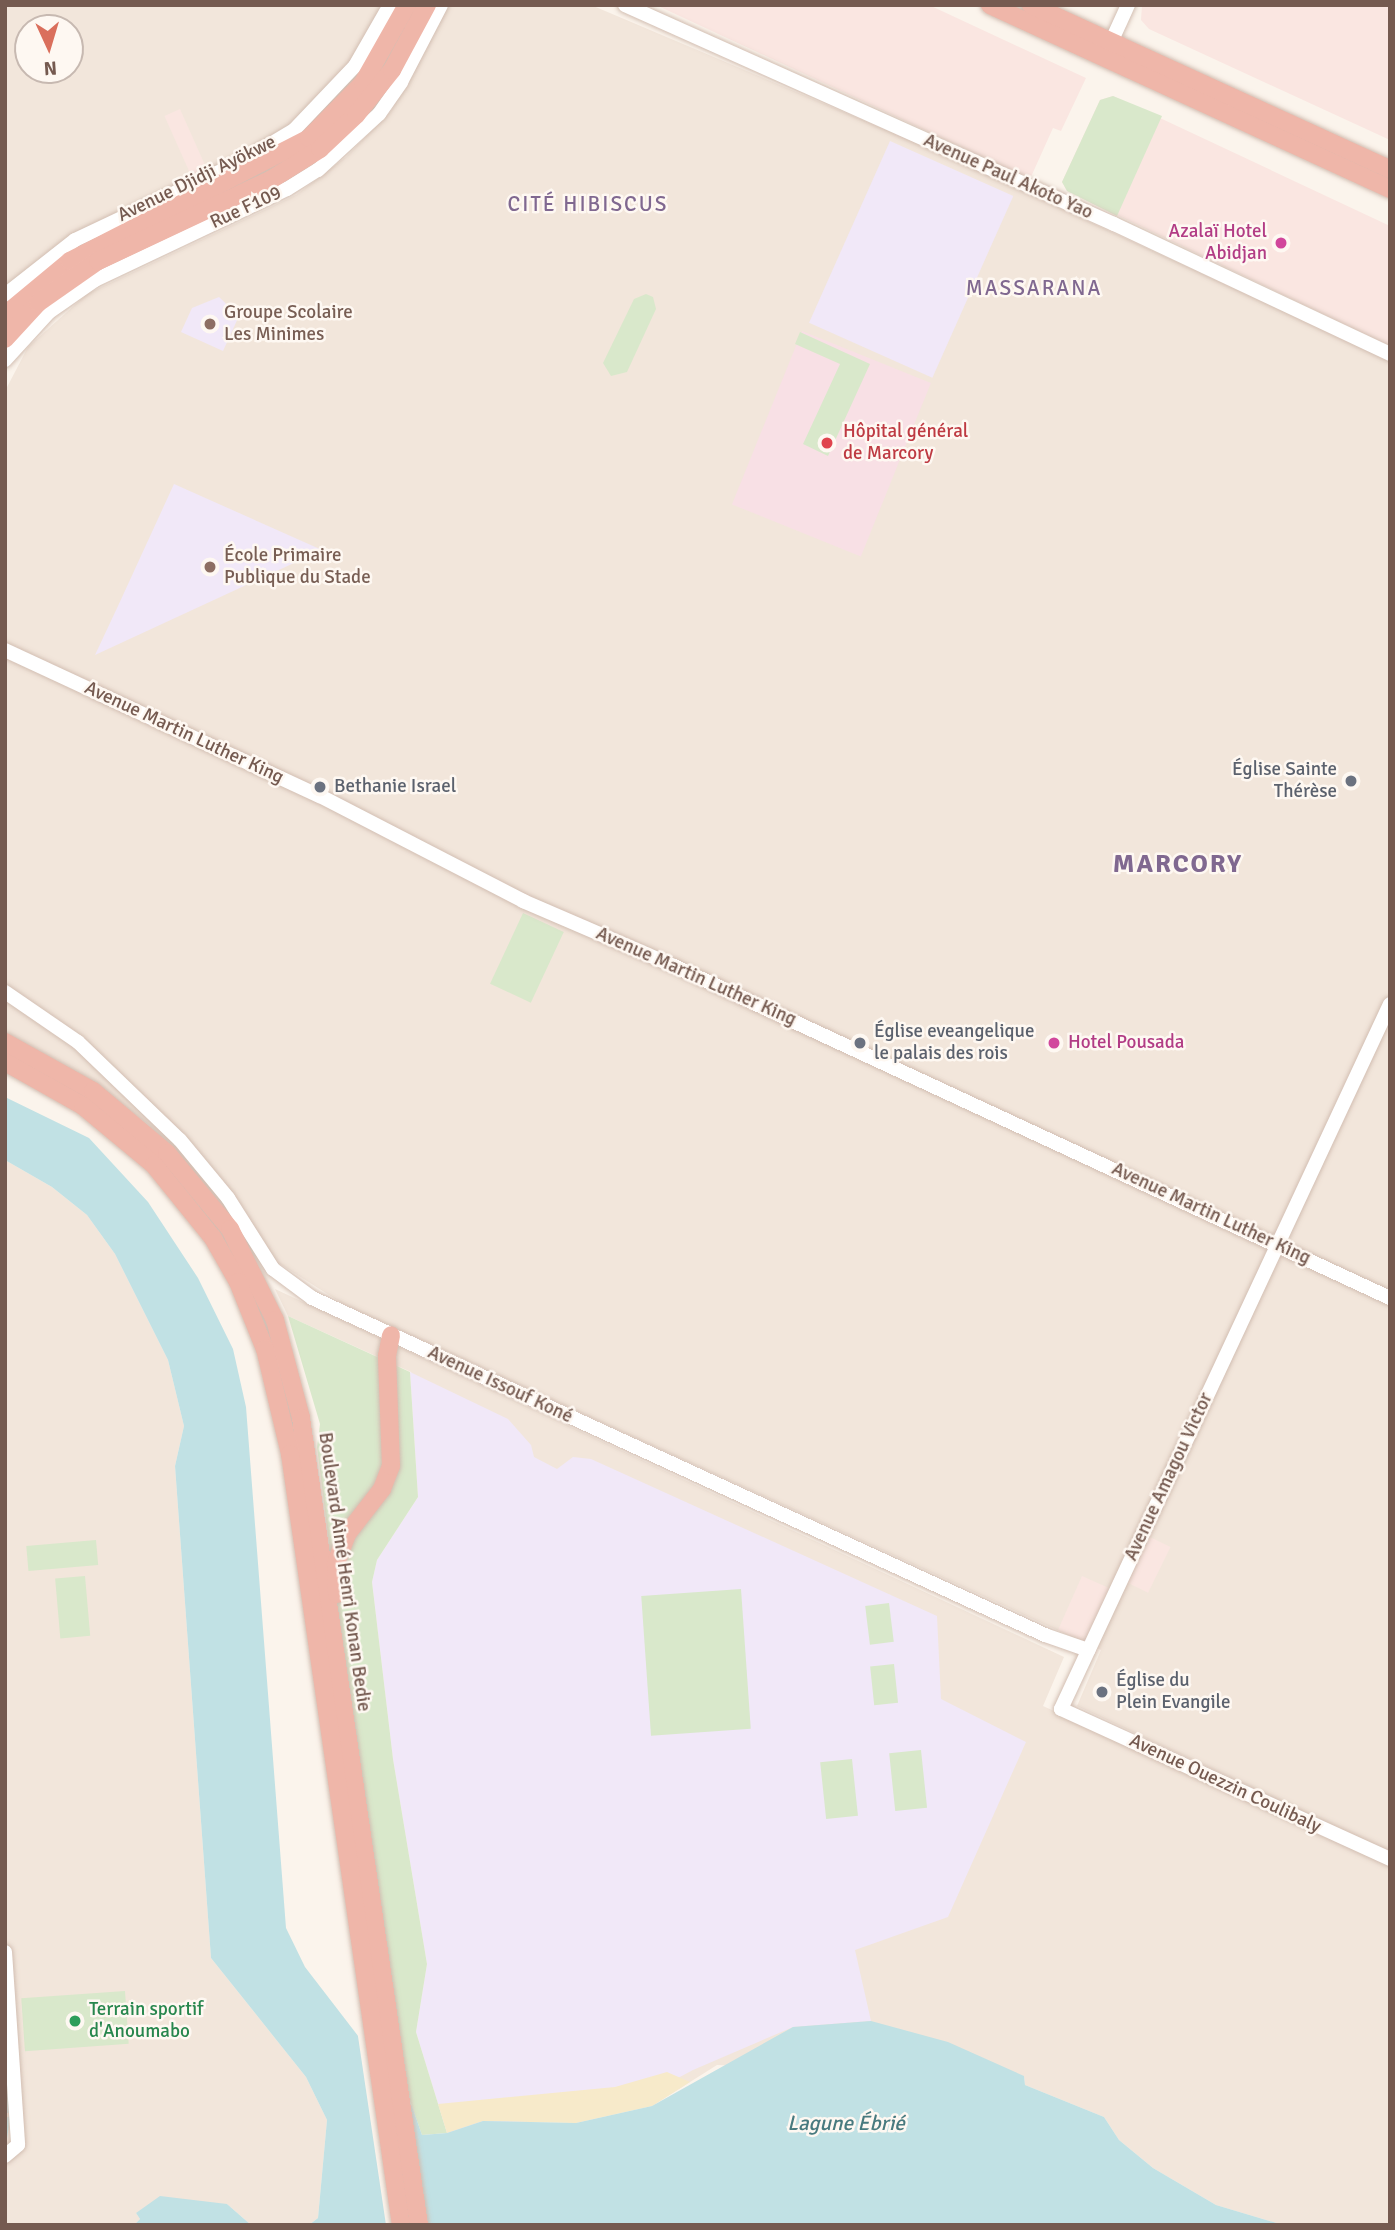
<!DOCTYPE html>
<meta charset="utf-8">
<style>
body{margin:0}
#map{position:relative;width:1395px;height:2230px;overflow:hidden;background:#fbf4ec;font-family:Signika,sans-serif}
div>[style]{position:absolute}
.residential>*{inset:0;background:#f2e6db}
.commercial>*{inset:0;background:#fae6e1;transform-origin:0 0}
.education>*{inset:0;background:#f1e8f8;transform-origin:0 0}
.medical>*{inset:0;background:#f8e0e5;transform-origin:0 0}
.green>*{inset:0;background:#d9e8cb;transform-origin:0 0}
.sand>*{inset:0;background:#f7eaca}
.water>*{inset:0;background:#c1e1e4}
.pier>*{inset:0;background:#fbf4ec}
.stream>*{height:2.5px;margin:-1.25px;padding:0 1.25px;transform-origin:1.25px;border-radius:1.25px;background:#c1e1e4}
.roads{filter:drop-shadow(0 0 2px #d2beb2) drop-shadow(0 0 2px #d2beb2)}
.secondary>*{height:14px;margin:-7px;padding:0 7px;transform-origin:7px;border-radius:7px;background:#fff}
.highway>*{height:18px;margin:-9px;padding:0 9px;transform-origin:9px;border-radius:9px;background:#efb6a9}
.dots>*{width:19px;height:19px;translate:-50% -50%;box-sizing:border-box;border:4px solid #fef8f2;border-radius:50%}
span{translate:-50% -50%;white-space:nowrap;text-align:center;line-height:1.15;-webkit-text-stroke:5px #fef8f2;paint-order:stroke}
.street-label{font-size:19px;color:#755a50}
.hotel-label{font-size:19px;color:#b23c85}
.right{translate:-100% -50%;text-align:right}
.left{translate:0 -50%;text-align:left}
.education-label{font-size:19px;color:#785e54}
.health-label{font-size:19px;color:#be3a42}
.worship-label{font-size:19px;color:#5b616d}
.leisure-label{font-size:19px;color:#27864d}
.neighbourhood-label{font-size:21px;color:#806890;letter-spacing:2px}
.water-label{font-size:21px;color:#487a7f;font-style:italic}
.district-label{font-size:26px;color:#806890;font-weight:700;letter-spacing:2px}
.frame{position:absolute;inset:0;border:7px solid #755a50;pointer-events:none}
.north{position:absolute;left:14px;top:14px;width:70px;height:70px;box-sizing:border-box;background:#fef8f2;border:2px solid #c7b9b1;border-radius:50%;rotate:176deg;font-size:19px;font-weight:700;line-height:28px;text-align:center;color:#755a50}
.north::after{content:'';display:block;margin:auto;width:24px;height:32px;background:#da6f5c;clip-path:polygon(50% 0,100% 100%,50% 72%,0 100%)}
</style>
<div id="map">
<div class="residential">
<div style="clip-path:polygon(evenodd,5px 5px,385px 5px,369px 39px,317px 105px,268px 142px,98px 223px,5px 289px,5px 5px,28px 28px,70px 28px,70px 70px,28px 70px,28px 28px)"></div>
<div style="clip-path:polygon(446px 5px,591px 5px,931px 149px,1390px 360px,1390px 1852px,1077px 1706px,1101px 1650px,345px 1305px,280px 1264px,265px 1270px,219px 1199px,149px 1125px,97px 1085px,5px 1034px,5px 391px,28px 347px,87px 294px,296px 195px,346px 157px,391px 111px)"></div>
<div style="clip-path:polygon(5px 1160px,52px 1187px,87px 1215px,115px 1254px,168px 1360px,184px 1426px,175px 1466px,211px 1958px,306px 2077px,327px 2120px,318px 2218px,309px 2225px,251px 2225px,227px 2204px,136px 2213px,140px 2219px,134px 2225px,5px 2225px)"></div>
<div style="clip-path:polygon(275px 1289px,1064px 1657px,1043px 1706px,1390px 1864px,1390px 2225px,1283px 2225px,1216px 2205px,1153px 2168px,1119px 2140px,1104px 2117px,1025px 2085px,1024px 2076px,717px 2065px,652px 2106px,411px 1372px,288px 1316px)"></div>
</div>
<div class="commercial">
<div style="clip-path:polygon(656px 5px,929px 5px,1086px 78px,1061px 131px,1053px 128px,1030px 179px)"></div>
<div style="clip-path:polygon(1142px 5px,1390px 5px,1390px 140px,1149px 29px,1141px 20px)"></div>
<div style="clip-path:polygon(1113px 96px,1390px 226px,1390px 346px,1067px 191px,1062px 182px,1100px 100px)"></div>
<div style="left:180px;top:109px;width:68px;height:17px;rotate:66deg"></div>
<div style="left:1148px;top:1536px;width:25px;height:51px;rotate:26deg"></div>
<div style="left:1082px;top:1576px;width:30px;height:59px;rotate:24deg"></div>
</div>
<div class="education">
<div style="left:890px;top:141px;width:135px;height:199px;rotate:24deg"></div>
<div style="clip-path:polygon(219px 297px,239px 316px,223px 351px,181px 332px,192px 308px)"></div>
<div style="clip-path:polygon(174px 484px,322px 550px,95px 655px,118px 606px)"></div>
<div style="clip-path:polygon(410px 1372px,508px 1419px,531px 1445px,534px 1457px,557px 1469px,573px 1457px,591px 1459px,937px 1616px,941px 1699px,1026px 1742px,948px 1917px,855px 1950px,871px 2021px,793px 2027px,693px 2070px,614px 2112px,447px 2133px,416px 2032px,427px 1964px,393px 1759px,372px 1582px,377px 1560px,418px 1497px)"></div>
</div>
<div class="medical">
<div style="left:802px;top:331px;width:139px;height:187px;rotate:22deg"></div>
</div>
<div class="green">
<div style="clip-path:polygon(1113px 96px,1162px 116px,1117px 216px,1067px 191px,1062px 182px,1100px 100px)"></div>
<div style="clip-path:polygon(646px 294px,653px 297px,656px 309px,627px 372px,611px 376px,603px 363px,634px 299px)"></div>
<div style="clip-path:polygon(800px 332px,870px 364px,828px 456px,803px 444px,840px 364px,795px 344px)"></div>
<div style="left:523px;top:913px;width:45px;height:78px;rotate:25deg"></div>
<div style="clip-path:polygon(288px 1316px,410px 1372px,418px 1497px,377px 1560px,372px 1582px,393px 1759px,427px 1964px,416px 2032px,447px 2133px,422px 2135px,410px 2101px,348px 1695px,317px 1447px,320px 1424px)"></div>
<div style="left:96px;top:1540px;width:25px;height:70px;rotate:85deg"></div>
<div style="left:85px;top:1576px;width:60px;height:30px;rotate:85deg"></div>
<div style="left:741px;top:1589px;width:140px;height:100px;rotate:86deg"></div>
<div style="left:889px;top:1603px;width:39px;height:24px;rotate:83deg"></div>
<div style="left:894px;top:1664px;width:39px;height:24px;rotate:84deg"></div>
<div style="left:921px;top:1750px;width:58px;height:32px;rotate:84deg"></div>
<div style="left:852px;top:1759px;width:57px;height:32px;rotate:84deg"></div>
<div style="left:125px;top:1991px;width:53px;height:104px;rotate:86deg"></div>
</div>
<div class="sand">
<div style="clip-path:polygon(667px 2072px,690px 2082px,652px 2106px,576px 2123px,483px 2121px,447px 2133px,438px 2104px,615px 2087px)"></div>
</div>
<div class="water">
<div style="clip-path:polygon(5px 1097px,89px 1138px,148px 1202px,198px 1278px,233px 1349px,246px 1407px,286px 1928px,305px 1967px,412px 2106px,422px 2135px,447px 2133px,483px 2121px,576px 2123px,652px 2106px,793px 2027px,871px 2021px,948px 2042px,1024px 2076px,1025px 2085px,1104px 2117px,1119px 2140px,1153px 2168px,1216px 2205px,1283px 2225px,309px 2225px,318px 2218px,327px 2120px,306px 2077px,211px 1958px,175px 1466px,184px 1426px,168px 1360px,115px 1254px,87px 1215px,52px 1187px,5px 1160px)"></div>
<div style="clip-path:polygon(160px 2196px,227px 2204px,251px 2225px,134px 2225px,140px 2219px,136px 2213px)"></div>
</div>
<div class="pier">
<div style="clip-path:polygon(356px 2023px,409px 2097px,428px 2225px,386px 2225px)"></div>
</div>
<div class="stream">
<div style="left:6px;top:2074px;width:37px;rotate:87deg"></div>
<div style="left:5px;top:2138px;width:20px;rotate:-81deg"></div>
</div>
<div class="roads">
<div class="secondary">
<div style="left:625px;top:5px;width:536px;rotate:24.13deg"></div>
<div style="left:1114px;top:224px;width:305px;rotate:25.2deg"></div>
<div style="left:1107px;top:51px;width:51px;rotate:-65.5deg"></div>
<div style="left:5px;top:295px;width:89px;rotate:-38.2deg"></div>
<div style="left:75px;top:240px;width:187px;rotate:-25.3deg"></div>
<div style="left:244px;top:160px;width:58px;rotate:-31deg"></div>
<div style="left:294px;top:130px;width:88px;rotate:-46.4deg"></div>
<div style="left:355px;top:66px;width:70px;rotate:-60.2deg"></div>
<div style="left:5px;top:360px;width:65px;rotate:-47.5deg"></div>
<div style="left:49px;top:312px;width:56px;rotate:-34.8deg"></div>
<div style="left:95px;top:280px;width:212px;rotate:-25.4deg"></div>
<div style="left:287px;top:189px;width:36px;rotate:-32deg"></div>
<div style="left:318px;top:170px;width:83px;rotate:-42.6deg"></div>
<div style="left:379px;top:114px;width:39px;rotate:-55deg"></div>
<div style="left:401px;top:82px;width:87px;rotate:-62.5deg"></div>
<div style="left:5px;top:650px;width:347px;rotate:24.9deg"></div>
<div style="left:320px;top:796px;width:229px;rotate:27.3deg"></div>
<div style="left:523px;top:901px;width:164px;rotate:23.3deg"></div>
<div style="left:674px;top:966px;width:789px;rotate:24.88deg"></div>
<div style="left:5px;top:992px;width:88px;rotate:34.4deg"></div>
<div style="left:78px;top:1042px;width:141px;rotate:43.9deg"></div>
<div style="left:180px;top:1140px;width:75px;rotate:50.4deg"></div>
<div style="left:228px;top:1198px;width:84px;rotate:57.6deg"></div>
<div style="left:273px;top:1269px;width:49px;rotate:36.6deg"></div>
<div style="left:312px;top:1298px;width:807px;rotate:24.69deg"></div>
<div style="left:1045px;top:1635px;width:46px;rotate:19.2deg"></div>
<div style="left:1390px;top:1004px;width:778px;rotate:115.02deg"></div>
<div style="left:1061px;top:1709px;width:362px;rotate:24.5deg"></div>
<div style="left:5px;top:1952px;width:193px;rotate:86.1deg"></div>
<div style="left:18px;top:2145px;width:17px;rotate:140deg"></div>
</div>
<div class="highway">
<div style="left:990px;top:5px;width:440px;rotate:24.7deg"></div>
<div style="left:1031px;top:5px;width:395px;rotate:24.6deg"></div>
<div style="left:5px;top:315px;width:85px;rotate:-39.7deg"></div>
<div style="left:70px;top:261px;width:269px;rotate:-27.2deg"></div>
<div style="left:309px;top:138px;width:77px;rotate:-45.5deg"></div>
<div style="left:363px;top:83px;width:90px;rotate:-60.6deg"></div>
<div style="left:5px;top:339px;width:49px;rotate:-47.5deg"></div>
<div style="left:38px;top:303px;width:73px;rotate:-35deg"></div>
<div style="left:98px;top:261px;width:192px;rotate:-25.2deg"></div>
<div style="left:272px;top:179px;width:57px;rotate:-32deg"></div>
<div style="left:320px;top:149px;width:50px;rotate:-43.4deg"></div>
<div style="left:356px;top:115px;width:58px;rotate:-51.3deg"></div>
<div style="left:392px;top:70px;width:74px;rotate:-61.7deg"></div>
<div style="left:5px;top:1042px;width:101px;rotate:29.1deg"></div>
<div style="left:93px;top:1091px;width:97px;rotate:40deg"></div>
<div style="left:167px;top:1153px;width:99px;rotate:50.3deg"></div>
<div style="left:230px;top:1229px;width:102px;rotate:63.7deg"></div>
<div style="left:275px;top:1320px;width:101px;rotate:75.1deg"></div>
<div style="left:301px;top:1418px;width:816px;rotate:81.68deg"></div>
<div style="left:5px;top:1062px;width:90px;rotate:29.4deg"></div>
<div style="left:83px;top:1106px;width:92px;rotate:39.7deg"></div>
<div style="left:154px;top:1165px;width:94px;rotate:51.1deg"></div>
<div style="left:213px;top:1238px;width:51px;rotate:60.4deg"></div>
<div style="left:238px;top:1282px;width:72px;rotate:68.1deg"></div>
<div style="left:265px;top:1349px;width:108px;rotate:76.6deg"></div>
<div style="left:290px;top:1454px;width:779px;rotate:81.81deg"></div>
<div style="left:337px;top:1594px;width:31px;rotate:-92deg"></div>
<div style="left:336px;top:1563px;width:31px;rotate:-69deg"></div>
<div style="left:347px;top:1534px;width:57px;rotate:-52.1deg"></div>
<div style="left:382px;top:1489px;width:25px;rotate:-69deg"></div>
<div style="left:391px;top:1466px;width:110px;rotate:-92.1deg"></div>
<div style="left:387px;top:1356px;width:21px;rotate:-79deg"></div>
</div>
</div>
<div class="dots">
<div style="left:1281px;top:243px;background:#d1479c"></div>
<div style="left:210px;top:324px;background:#8d6e63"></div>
<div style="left:827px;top:443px;background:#e0444e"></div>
<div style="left:210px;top:567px;background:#8d6e63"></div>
<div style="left:1351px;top:781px;background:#6b7280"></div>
<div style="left:320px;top:787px;background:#6b7280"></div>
<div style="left:860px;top:1043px;background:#6b7280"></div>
<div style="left:1054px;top:1043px;background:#d1479c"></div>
<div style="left:1102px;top:1692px;background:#6b7280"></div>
<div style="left:75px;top:2021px;background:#2e9e5b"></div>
</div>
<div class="street-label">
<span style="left:1008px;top:177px;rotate:24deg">Avenue Paul Akoto Yao</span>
<span style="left:197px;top:179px;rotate:-26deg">Avenue Djidji Ayökwe</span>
<span style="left:246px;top:208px;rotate:-25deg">Rue F109</span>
<span style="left:184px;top:733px;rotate:25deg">Avenue Martin Luther King</span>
<span style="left:696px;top:977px;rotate:24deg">Avenue Martin Luther King</span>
<span style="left:1211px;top:1214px;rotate:25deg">Avenue Martin Luther King</span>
<span style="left:500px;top:1385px;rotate:25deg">Avenue Issouf Koné</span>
<span style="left:1169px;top:1477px;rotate:-65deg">Avenue Amagou Victor</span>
<span style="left:344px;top:1572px;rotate:82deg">Boulevard Aimé Henri Konan Bedie</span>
<span style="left:1225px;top:1784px;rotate:25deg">Avenue Ouezzin Coulibaly</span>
</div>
<div class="hotel-label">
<span class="right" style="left:1267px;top:243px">Azalaï Hotel<br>Abidjan</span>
<span class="left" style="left:1068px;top:1043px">Hotel Pousada</span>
</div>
<div class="education-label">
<span class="left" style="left:224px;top:324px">Groupe Scolaire<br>Les Minimes</span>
<span class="left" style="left:224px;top:567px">École Primaire<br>Publique du Stade</span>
</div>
<div class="health-label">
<span class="left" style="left:843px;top:443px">Hôpital général<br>de Marcory</span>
</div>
<div class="worship-label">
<span class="right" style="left:1337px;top:781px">Église Sainte<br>Thérèse</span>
<span class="left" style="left:334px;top:787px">Bethanie Israel</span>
<span class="left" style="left:874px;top:1043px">Église eveangelique<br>le palais des rois</span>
<span class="left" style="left:1116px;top:1692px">Église du<br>Plein Evangile</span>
</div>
<div class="leisure-label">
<span class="left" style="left:89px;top:2021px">Terrain sportif<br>d'Anoumabo</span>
</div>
<div class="neighbourhood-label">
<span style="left:588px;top:204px">CITÉ HIBISCUS</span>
<span style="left:1034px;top:288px">MASSARANA</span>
</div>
<div class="water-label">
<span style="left:846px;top:2123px">Lagune Ébrié</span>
</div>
<div class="district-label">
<span style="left:1178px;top:865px">MARCORY</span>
</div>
<div class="frame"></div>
<div class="north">N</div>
</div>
